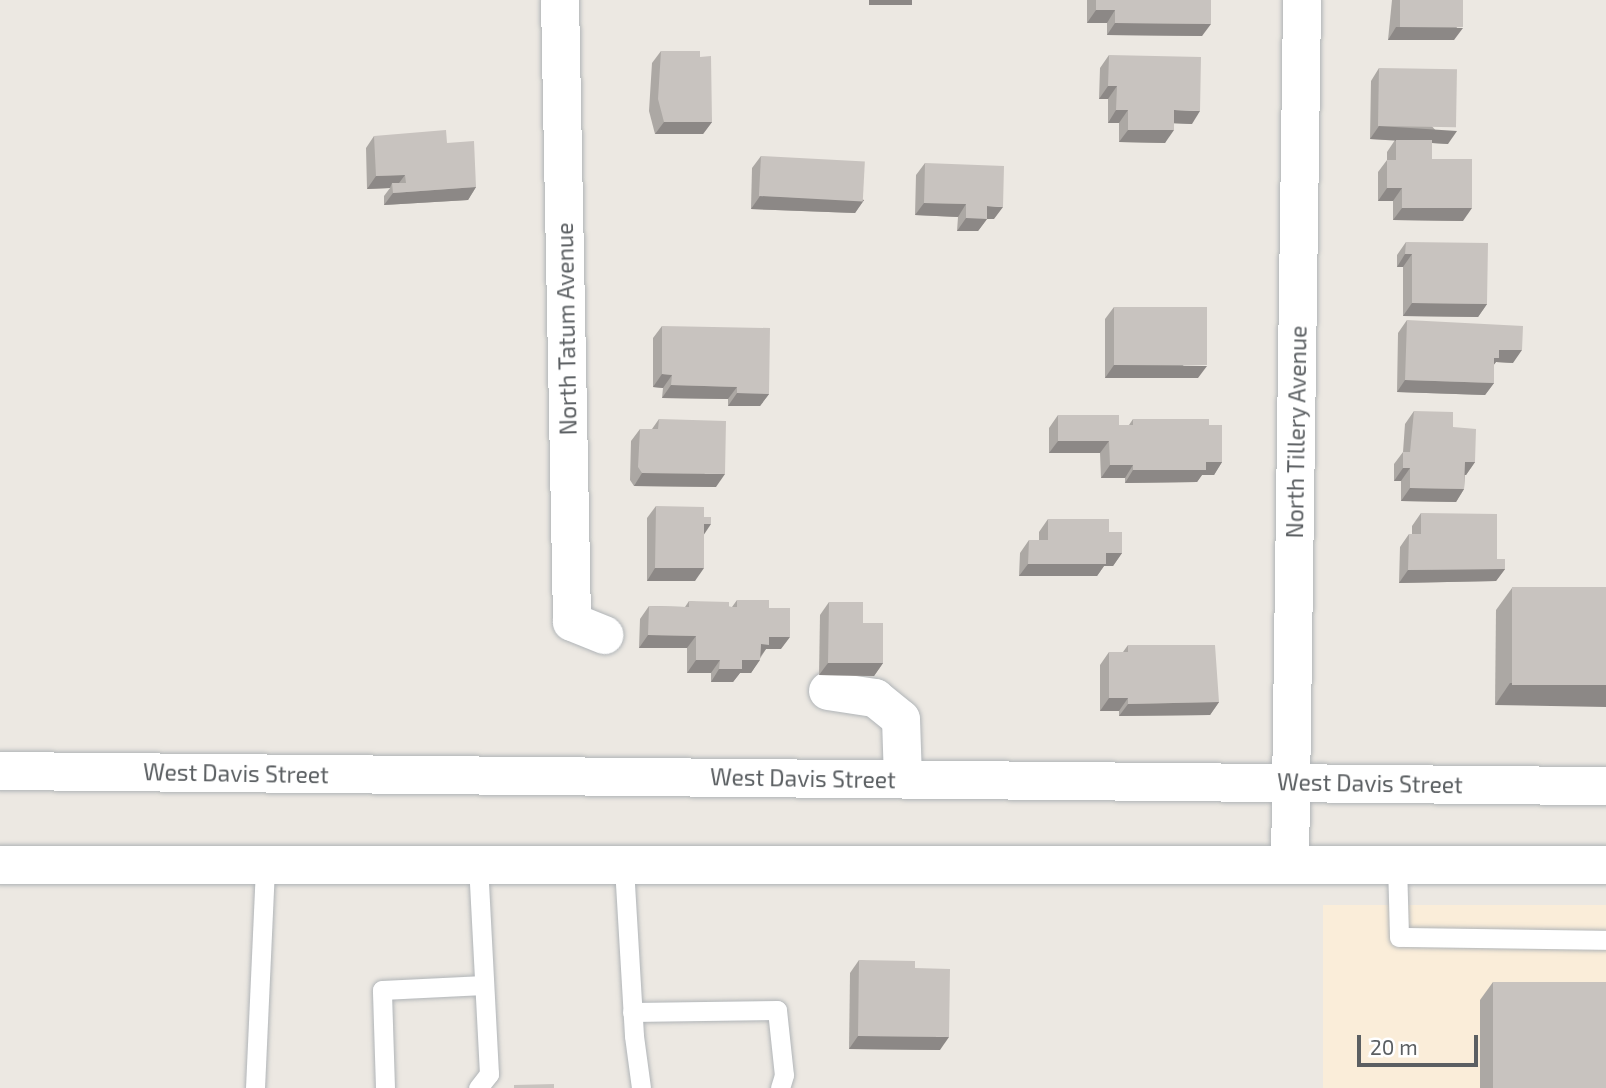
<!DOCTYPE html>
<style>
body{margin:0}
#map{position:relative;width:1606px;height:1088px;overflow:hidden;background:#ece8e2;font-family:"Exo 2",sans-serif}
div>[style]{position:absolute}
.commercial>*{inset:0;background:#faedd9;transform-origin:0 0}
.roads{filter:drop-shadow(0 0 2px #b0b4b7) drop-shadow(0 0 2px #b0b4b7)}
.service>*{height:19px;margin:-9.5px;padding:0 9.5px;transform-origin:9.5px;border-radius:9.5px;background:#fff}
.minor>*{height:38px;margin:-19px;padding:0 19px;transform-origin:19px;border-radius:19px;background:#fff}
.secondary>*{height:38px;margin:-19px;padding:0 19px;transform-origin:19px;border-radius:19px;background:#fff}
.wall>*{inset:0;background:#aca8a4}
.shaded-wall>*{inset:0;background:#8c8886;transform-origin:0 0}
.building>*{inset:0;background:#c8c3bf;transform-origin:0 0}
span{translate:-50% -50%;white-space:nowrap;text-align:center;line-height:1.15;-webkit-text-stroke:5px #fff;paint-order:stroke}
.street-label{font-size:23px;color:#5b5f62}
.scale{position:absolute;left:1357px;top:1035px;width:121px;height:32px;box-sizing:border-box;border:4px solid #5b5f62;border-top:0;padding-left:9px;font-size:21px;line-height:24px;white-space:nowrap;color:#5b5f62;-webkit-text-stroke:5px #fff;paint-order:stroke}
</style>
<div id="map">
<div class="commercial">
<div style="left:1323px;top:905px;width:283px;height:183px"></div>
</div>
<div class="roads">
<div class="service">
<div style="left:1397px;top:864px;width:73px;rotate:88.4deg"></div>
<div style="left:1399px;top:937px;width:207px;rotate:0.8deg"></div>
<div style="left:624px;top:867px;width:169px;rotate:86.6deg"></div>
<div style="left:634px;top:1036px;width:52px;rotate:82.3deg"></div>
<div style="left:632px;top:1012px;width:145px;rotate:-0.8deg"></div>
<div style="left:777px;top:1010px;width:65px;rotate:83.9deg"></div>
<div style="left:784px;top:1075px;width:14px;rotate:107deg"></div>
<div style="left:255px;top:1088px;width:221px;rotate:-87.4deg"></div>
<div style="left:385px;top:1088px;width:98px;rotate:-91.8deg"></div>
<div style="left:382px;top:990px;width:102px;rotate:-2.8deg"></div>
<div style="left:478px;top:1088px;width:18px;rotate:-52deg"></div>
<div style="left:489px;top:1074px;width:207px;rotate:-93deg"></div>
</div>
<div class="minor">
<div style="left:560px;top:0;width:622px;rotate:88.89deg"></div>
<div style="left:572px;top:622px;width:35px;rotate:22deg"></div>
<div style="left:828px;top:691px;width:48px;rotate:8.5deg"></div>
<div style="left:875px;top:698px;width:33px;rotate:39deg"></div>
<div style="left:901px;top:719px;width:60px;rotate:88.1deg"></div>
<div style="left:1290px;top:864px;width:864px;rotate:-89.2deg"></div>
</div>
<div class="secondary">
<div style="left:0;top:771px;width:1606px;rotate:0.54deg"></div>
<div style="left:0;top:865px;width:1606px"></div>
</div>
</div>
<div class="wall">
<div style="clip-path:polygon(1087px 0,1211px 0,1202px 36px,1107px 35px,1107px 23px,1087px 23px)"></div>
<div style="clip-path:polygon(1392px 0,1463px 0,1454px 40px,1388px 40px)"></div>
<div style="clip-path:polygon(661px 51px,700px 57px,712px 122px,703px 134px,655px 134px,649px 111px,652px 63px)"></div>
<div style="clip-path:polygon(1109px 55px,1192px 124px,1174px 123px,1165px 143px,1119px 142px,1119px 123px,1108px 123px,1108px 99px,1099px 99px,1100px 68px)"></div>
<div style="clip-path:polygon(1379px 68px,1448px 144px,1432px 143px,1432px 159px,1463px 221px,1393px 220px,1393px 201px,1378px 201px,1378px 172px,1387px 160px,1387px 152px,1395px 140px,1370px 139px,1371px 81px)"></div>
<div style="clip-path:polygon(374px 136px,447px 143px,476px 187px,468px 200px,384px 205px,384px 196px,390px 188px,367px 189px,366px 148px)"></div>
<div style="clip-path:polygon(761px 156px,864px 200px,855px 213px,751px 209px,752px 168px)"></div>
<div style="clip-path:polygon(925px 163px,994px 219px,987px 219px,978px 231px,957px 231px,958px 217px,915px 215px,916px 175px)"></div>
<div style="clip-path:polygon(1406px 242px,1487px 304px,1478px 317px,1403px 316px,1403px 267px,1397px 267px,1397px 255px)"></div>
<div style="clip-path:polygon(1114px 307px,1198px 378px,1105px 378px,1105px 319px)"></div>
<div style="clip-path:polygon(1407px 320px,1513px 363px,1496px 362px,1494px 364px,1494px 383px,1485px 395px,1397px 392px,1398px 333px)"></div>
<div style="clip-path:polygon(662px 326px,769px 394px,760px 406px,728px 406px,728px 399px,662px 398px,663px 388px,653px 387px,653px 338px)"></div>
<div style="clip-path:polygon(1414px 411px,1453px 427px,1475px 462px,1466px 475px,1465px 475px,1464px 489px,1456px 502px,1401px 501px,1401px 481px,1394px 481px,1394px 464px,1403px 452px,1405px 424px)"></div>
<div style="clip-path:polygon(1058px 415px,1119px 425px,1129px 425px,1133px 419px,1209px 425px,1222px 462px,1214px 475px,1202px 475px,1197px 482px,1125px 483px,1125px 478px,1101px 478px,1100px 453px,1049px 453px,1049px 428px)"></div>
<div style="clip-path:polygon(659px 419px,716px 487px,634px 486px,630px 480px,631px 441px,640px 429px,652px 429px)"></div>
<div style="clip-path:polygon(656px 506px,704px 535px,695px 581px,647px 581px,647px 518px)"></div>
<div style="clip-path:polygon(1421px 513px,1497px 559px,1505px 569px,1496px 581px,1399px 583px,1400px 547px,1409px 534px,1412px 534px,1412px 526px)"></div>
<div style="clip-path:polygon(1048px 519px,1109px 532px,1122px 553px,1113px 566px,1104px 566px,1097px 576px,1019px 576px,1020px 553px,1029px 540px,1039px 540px,1039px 532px)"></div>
<div style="clip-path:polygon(1606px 587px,1495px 705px,1496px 610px,1512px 588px)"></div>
<div style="clip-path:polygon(737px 600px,769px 608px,781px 649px,766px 649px,751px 673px,740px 673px,733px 682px,711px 682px,711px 673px,687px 673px,687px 648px,639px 648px,640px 619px,649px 606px,685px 607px,689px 601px,732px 607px)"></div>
<div style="clip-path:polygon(829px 602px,863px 623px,883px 663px,874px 676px,819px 675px,820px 615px)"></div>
<div style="clip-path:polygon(1128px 645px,1219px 702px,1210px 715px,1119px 716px,1119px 711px,1100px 711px,1100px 665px,1109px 652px,1123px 652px)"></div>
<div style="clip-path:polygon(859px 960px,915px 968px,940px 1050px,849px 1049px,850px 973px)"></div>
<div style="clip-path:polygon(1493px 982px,1606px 1088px,1480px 1088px,1480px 1000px)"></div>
</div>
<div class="shaded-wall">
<div style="left:869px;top:0;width:43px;height:5px"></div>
<div style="clip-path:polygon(1096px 10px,1115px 10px,1107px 23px,1087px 23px)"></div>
<div style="clip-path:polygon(1115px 23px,1211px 24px,1202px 36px,1107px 35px)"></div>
<div style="clip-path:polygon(1396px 27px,1463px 28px,1454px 40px,1388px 40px)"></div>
<div style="clip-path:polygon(1108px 86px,1117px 86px,1108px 99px,1099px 99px)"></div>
<div style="clip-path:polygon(1116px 110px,1128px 110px,1119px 123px,1108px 123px)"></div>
<div style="clip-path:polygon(1174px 110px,1200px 111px,1192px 124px,1165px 123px)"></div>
<div style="clip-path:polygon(664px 122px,712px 122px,703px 134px,655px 134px)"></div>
<div style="clip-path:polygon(1379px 126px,1457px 131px,1448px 144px,1370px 139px)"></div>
<div style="clip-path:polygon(1128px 130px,1174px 130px,1165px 143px,1119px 142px)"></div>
<div style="clip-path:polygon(405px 175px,396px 187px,392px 183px,390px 188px,367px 189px,376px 176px)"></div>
<div style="clip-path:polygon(476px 187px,468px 200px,384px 205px,393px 193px)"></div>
<div style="clip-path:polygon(1387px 188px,1402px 188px,1393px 201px,1378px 201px)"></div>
<div style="clip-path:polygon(760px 196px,864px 200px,855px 213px,751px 209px)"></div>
<div style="clip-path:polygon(924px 203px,966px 204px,958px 217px,915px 215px)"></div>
<div style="clip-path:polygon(987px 206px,1003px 207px,994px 219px,987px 219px,978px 231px,957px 231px,966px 218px)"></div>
<div style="clip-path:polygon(1402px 208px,1472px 208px,1463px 221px,1393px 220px)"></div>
<div style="clip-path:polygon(1405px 254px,1412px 254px,1403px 267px,1397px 267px)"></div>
<div style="clip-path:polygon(1412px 303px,1487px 304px,1478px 317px,1403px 316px)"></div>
<div style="clip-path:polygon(1499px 350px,1522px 350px,1513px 363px,1496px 362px,1490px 370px,1486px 370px)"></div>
<div style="clip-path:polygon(1114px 365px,1207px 366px,1198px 378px,1105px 378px)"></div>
<div style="clip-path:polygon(662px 374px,672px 375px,663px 388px,653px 387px)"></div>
<div style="clip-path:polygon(1405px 380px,1494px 383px,1485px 395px,1397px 392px)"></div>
<div style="clip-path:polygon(671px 385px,737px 387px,728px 399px,662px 398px)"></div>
<div style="clip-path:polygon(737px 393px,769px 394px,760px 406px,728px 406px)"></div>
<div style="clip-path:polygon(1058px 441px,1109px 441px,1100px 453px,1049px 453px)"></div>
<div style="clip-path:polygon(1206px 462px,1222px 462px,1214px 475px,1202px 475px,1197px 482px,1125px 483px,1133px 470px)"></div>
<div style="clip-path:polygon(1465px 462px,1475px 462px,1466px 475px,1456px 475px)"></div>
<div style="clip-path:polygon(1110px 465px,1133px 465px,1125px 478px,1101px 478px)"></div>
<div style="clip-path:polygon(1403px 468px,1410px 468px,1401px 481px,1394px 481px)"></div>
<div style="clip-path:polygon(642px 473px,725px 474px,716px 487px,634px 486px)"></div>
<div style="clip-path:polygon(1410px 488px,1464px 489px,1456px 502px,1401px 501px)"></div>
<div style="clip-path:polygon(704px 524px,711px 524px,703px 536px)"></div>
<div style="clip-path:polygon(1106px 553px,1122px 553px,1113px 566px,1104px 566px,1097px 576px,1019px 576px,1028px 564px)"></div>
<div style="clip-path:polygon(655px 568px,704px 568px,695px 581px,647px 581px)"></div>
<div style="clip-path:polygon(1505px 569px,1496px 581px,1399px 583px,1408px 570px)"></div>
<div style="clip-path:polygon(648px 635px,696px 636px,687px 648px,639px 648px)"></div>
<div style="clip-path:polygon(769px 637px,790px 637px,781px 649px,766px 649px,760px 657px,761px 644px)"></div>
<div style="clip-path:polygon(696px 660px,720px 660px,711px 673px,687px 673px)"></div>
<div style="clip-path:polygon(742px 660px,760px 660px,751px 673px,740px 673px,733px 682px,711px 682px,719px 669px)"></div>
<div style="clip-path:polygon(828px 663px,883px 663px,874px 676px,819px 675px)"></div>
<div style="clip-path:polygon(1510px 683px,1606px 685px,1606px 707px,1495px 705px)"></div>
<div style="clip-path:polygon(1109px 698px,1128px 698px,1119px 711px,1100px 711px)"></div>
<div style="clip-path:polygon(1219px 702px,1210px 715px,1119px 716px,1128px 704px)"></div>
<div style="clip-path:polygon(858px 1036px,949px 1037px,940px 1050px,849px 1049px)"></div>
</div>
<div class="building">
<div style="clip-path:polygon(1096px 0,1211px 0,1211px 24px,1115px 23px,1115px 10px,1096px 10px)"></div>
<div style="left:1400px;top:0;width:63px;height:27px"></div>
<div style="clip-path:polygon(661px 51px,700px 51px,700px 57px,711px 56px,712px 122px,664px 122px,658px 99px)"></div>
<div style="clip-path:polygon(1109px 55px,1201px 57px,1200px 111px,1174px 110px,1174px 130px,1128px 130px,1128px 110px,1116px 110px,1117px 86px,1108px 86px)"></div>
<div style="left:1379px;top:68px;width:78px;height:58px;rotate:1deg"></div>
<div style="clip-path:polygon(446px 130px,447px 143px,474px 141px,476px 187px,393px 193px,392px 183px,406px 183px,405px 175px,376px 176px,374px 136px)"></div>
<div style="clip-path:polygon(1396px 140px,1432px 140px,1432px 159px,1472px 159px,1472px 208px,1402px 208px,1402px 188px,1387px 188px,1387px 160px,1396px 160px)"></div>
<div style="left:761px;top:156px;width:104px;height:40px;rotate:3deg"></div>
<div style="clip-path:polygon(925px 163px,1004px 166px,1003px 207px,987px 206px,987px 219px,966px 218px,966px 204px,924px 203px)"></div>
<div style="clip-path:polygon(1406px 242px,1488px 243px,1487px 304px,1412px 303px,1412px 254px,1405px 254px)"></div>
<div style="left:1114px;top:307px;width:93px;height:58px"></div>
<div style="clip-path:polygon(1407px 320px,1523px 326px,1522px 350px,1499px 350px,1499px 358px,1494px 358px,1494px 383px,1405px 380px)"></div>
<div style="clip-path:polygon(662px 326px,770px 328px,769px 394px,737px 393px,737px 387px,671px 385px,672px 375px,662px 374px)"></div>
<div style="clip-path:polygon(1414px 411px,1453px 412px,1453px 427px,1476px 429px,1475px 462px,1465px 462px,1464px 489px,1410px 488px,1410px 468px,1403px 468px,1403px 452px,1410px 452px)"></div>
<div style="clip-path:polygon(1058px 415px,1119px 415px,1119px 425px,1133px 425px,1133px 419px,1209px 419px,1209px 425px,1222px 425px,1222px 462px,1206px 462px,1206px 470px,1133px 470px,1133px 465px,1110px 465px,1109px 441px,1058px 441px)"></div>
<div style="clip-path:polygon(659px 419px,726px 421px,725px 474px,642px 473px,638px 467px,640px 429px,658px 429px)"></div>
<div style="clip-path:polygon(656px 506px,704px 507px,704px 517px,711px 517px,711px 524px,704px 524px,704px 568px,655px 568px)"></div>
<div style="clip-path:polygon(1421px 513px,1497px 514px,1497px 559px,1505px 559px,1505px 569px,1408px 570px,1409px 534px,1421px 534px)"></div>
<div style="clip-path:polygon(1048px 519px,1109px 519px,1109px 532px,1122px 532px,1122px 553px,1106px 553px,1106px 564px,1028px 564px,1029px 540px,1048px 540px)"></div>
<div style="left:1606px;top:587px;width:98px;height:94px;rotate:90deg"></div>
<div style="clip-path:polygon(737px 600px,769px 600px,769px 608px,790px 608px,790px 637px,769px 637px,769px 645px,761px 644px,760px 660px,742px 660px,742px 669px,719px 669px,720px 660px,696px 660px,696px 636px,648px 635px,649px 606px,689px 607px,689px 601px,729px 602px,729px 607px,737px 607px)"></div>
<div style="clip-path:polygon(829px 602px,863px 602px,863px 623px,883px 623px,883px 663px,828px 663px)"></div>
<div style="clip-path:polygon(1128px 645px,1215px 645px,1219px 702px,1128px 704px,1128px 698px,1109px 698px,1109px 652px,1128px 652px)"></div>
<div style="clip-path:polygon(859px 960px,915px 961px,915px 968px,950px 969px,949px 1037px,858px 1036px)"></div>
<div style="left:1493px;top:982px;width:113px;height:106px"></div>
<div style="clip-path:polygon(554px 1084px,554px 1088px,514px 1088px,514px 1085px)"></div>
</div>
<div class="street-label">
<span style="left:566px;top:329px;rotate:-91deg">North Tatum Avenue</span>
<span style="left:1296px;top:432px;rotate:-89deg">North Tillery Avenue</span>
<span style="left:236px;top:773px;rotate:1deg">West Davis Street</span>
<span style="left:803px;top:778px;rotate:1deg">West Davis Street</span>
<span style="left:1370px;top:783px;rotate:1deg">West Davis Street</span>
</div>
<div class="scale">20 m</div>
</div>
